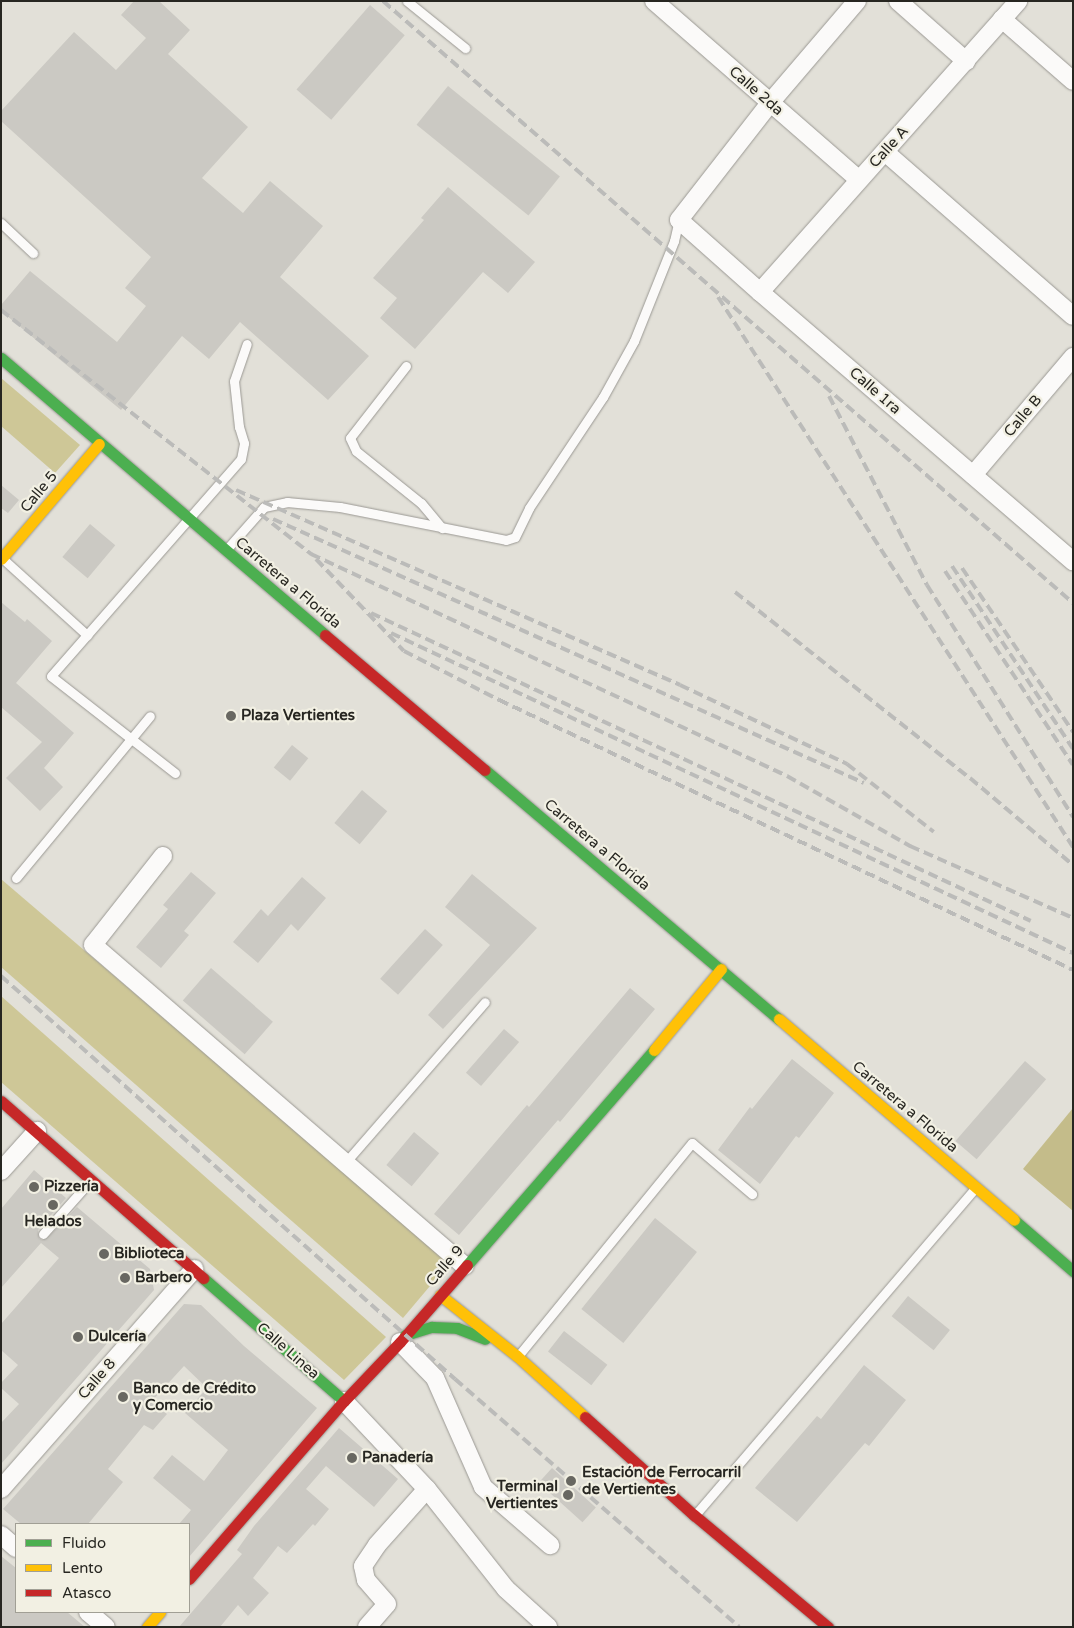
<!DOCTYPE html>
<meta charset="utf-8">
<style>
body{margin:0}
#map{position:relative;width:1074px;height:1628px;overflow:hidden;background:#e2e0d8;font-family:"Varela Round",sans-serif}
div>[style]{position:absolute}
.green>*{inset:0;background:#cec797}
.forest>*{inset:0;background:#c4bc8a}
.building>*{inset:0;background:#cbc9c3;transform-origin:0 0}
.roads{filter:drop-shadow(0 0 1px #9a9893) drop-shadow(0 0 1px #9a9893)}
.lane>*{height:9px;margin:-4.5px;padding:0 4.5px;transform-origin:4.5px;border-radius:4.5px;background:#fbfaf9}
.street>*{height:18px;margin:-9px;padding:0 9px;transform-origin:9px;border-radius:9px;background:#fbfaf9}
.fast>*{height:11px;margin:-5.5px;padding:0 5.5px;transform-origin:5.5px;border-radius:5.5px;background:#4caf50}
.slow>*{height:11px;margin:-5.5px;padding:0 5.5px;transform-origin:5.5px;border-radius:5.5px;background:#ffc107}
.jam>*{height:11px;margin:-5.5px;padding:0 5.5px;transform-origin:5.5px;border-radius:5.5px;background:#c62828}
.rail>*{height:4px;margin-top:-2px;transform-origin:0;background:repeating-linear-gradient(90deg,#bbbbb9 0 10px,transparent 0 15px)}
.dots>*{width:14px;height:14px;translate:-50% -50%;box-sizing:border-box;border:2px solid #f2f0e3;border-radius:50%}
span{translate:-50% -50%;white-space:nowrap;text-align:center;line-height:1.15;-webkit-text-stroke:4.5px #f2f0e3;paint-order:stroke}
.street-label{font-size:15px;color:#272621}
.poi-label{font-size:15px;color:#272621;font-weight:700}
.left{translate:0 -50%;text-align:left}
.right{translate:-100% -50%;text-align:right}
.frame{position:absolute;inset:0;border:2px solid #272621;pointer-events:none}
.legend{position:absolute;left:15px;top:1523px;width:175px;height:90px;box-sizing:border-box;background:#f2f0e3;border:1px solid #a19f95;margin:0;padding:6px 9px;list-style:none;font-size:15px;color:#272621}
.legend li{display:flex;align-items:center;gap:10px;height:25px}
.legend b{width:25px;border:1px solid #a19f95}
</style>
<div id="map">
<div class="green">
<div style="clip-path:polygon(1px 378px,80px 445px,55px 473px,1px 426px)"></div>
<div style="clip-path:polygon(1px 879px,446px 1260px,446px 1267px,403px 1318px,1px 967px)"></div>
<div style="clip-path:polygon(1px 996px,386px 1337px,344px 1380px,1px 1082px)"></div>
</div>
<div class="forest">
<div style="clip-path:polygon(1073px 1108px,1073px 1211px,1023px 1169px)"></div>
</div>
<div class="building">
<div style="clip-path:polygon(134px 1px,159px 1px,190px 30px,168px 54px,248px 127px,202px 178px,243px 213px,270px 181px,323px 226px,280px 277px,369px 356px,328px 400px,240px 322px,209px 359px,182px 336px,121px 410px,1px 311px,1px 305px,30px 271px,117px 342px,146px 306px,125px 288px,151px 257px,1px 121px,1px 111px,74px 32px,116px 70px,146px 38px,121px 15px)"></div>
<div style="left:370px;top:5px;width:46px;height:112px;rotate:41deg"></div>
<div style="left:448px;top:86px;width:144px;height:50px;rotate:39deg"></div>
<div style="clip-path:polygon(448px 187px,535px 262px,508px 293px,483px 272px,415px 349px,380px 318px,397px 298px,373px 278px,424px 220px,421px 218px)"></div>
<div style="clip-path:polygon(1px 485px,19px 500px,8px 513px,1px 508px)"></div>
<div style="left:90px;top:524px;width:33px;height:43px;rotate:40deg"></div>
<div style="clip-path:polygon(1px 602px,25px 622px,27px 619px,52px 641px,16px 683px,74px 733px,44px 768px,63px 787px,40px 811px,6px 778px,42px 742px,1px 707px)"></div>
<div style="left:292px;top:745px;width:21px;height:29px;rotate:39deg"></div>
<div style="left:362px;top:790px;width:33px;height:43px;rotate:40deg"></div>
<div style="clip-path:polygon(191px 872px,216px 893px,184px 931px,189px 935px,161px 968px,136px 947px,168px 909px,163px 905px)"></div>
<div style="clip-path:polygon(472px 874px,537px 928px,443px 1029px,428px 1015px,490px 945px,445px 907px)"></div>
<div style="clip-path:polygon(302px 877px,326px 898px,298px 931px,291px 924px,258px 963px,233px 942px,261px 909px,268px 916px)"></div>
<div style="left:425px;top:929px;width:24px;height:67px;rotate:42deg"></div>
<div style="left:211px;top:968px;width:82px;height:43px;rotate:41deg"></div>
<div style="clip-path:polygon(630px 988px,655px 1009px,560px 1122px,558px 1120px,459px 1235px,434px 1214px,527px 1105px,529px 1107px)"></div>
<div style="left:504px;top:1029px;width:20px;height:58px;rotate:41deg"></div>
<div style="clip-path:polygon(792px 1059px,834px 1093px,799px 1138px,796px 1136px,760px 1184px,718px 1150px,750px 1107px,752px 1109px)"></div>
<div style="left:1025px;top:1061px;width:28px;height:106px;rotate:41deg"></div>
<div style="left:414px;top:1132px;width:33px;height:43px;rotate:40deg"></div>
<div style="clip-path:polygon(34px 1170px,66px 1198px,38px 1230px,39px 1238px,42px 1240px,47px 1238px,77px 1207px,150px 1269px,154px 1290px,1px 1464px,1px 1423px,19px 1404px,1px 1388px,1px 1383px,18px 1365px,1px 1350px,1px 1324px,59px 1258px,41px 1243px,1px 1288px,1px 1209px)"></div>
<div style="left:655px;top:1218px;width:54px;height:117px;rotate:39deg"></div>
<div style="left:908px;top:1296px;width:54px;height:26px;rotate:39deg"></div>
<div style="clip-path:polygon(184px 1304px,201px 1305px,244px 1346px,317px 1408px,189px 1557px,189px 1524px,179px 1524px,191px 1510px,153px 1478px,172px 1455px,204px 1481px,228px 1450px,185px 1413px,207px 1388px,184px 1366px,151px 1402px,167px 1414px,153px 1430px,144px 1425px,108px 1469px,123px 1482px,88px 1524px,21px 1524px,3px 1509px)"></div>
<div style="left:564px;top:1331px;width:55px;height:26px;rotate:38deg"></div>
<div style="clip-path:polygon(864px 1365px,906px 1400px,869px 1446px,865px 1443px,797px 1522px,755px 1488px,817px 1416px,821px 1419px)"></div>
<div style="clip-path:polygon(339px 1428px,398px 1479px,374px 1507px,326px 1466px,306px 1489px,329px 1509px,315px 1526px,313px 1524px,287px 1553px,278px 1546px,253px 1578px,269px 1593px,248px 1616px,238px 1605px,220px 1627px,179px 1627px,242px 1554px,237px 1550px,254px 1526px)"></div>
<div style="left:552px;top:1468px;width:59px;height:20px;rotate:42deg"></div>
<div style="clip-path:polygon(1px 1556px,16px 1568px,16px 1612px,67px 1612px,85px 1627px,1px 1627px)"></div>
</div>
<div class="roads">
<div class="lane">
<div style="left:407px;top:1px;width:75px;rotate:39deg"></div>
<div style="left:1px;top:223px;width:44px;rotate:43.2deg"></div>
<div style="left:406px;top:366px;width:91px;rotate:127.9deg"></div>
<div style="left:350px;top:438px;width:14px;rotate:65deg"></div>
<div style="left:356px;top:451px;width:83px;rotate:38.7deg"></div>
<div style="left:421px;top:503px;width:33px;rotate:50deg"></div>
<div style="left:226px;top:550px;width:57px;rotate:-48.5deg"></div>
<div style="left:264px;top:507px;width:24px;rotate:-12deg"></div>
<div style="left:287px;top:502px;width:53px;rotate:5.4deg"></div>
<div style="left:340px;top:507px;width:169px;rotate:11.2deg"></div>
<div style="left:506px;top:540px;width:9px;rotate:-18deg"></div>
<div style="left:515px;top:537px;width:32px;rotate:-64deg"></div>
<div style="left:529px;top:508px;width:133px;rotate:-56.3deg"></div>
<div style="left:603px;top:397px;width:64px;rotate:-61deg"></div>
<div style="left:634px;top:341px;width:108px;rotate:-68.2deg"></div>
<div style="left:674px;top:241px;width:22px;rotate:-77deg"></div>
<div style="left:2px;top:558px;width:115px;rotate:42.2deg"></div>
<div style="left:175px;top:773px;width:157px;rotate:-142deg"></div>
<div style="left:51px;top:676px;width:288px;rotate:-48.8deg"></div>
<div style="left:241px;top:459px;width:16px;rotate:-79deg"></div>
<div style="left:244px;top:443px;width:17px;rotate:-107deg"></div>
<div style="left:239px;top:427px;width:46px;rotate:-96.2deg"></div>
<div style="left:234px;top:381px;width:39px;rotate:-71deg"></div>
<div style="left:16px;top:878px;width:210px;rotate:-50.4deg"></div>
<div style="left:345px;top:1163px;width:213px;rotate:-49deg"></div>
<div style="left:43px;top:1234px;width:71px;rotate:-48.4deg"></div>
<div style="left:518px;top:1356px;width:275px;rotate:-50.8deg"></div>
<div style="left:692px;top:1143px;width:79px;rotate:40.4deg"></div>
<div style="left:695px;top:1515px;width:429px;rotate:-49.4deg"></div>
</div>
<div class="street">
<div style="left:654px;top:1px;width:272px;rotate:41.1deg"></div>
<div style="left:857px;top:1px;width:134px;rotate:130.5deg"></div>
<div style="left:770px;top:103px;width:148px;rotate:127.9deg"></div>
<div style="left:679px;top:220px;width:108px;rotate:41.6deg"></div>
<div style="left:760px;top:292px;width:413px;rotate:40.7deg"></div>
<div style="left:898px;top:1px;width:91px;rotate:41.4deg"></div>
<div style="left:1002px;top:19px;width:94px;rotate:41.1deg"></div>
<div style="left:885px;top:152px;width:249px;rotate:41.1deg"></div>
<div style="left:760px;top:292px;width:389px;rotate:-48.4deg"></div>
<div style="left:973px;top:475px;width:155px;rotate:-49.7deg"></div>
<div style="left:163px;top:856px;width:113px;rotate:128.2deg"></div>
<div style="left:93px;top:945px;width:491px;rotate:40.8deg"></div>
<div style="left:1px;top:1171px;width:54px;rotate:-48deg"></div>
<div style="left:400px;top:1342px;width:50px;rotate:45.8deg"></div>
<div style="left:435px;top:1378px;width:119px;rotate:66.2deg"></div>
<div style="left:483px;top:1487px;width:89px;rotate:40.9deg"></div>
<div style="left:344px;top:1401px;width:121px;rotate:46.7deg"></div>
<div style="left:427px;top:1489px;width:127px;rotate:51.7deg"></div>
<div style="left:506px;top:1589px;width:57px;rotate:42.1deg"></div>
<div style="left:1px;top:1489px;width:293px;rotate:-48.7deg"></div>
<div style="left:1px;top:1535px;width:20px;rotate:41deg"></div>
<div style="left:88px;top:1612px;width:23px;rotate:40deg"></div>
<div style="left:367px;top:1627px;width:30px;rotate:-49deg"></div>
<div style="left:387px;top:1604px;width:32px;rotate:-131deg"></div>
<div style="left:366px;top:1580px;width:14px;rotate:-102deg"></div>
<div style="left:363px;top:1566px;width:25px;rotate:-56deg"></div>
<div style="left:377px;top:1545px;width:75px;rotate:-48.2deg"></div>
</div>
<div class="fast">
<div style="left:1px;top:358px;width:426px;rotate:40.5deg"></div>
<div style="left:485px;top:770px;width:385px;rotate:40.3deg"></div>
<div style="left:1014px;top:1220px;width:78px;rotate:40.8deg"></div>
<div style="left:467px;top:1265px;width:285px;rotate:-49deg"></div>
<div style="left:203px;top:1278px;width:187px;rotate:41.1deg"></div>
<div style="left:405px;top:1335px;width:28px;rotate:-17deg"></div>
<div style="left:432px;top:1327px;width:25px;rotate:2deg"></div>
<div style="left:457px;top:1328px;width:30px;rotate:21deg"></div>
</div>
<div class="slow">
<div style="left:1px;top:559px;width:151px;rotate:-49.6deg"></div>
<div style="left:779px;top:1019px;width:309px;rotate:40.5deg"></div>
<div style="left:654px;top:1050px;width:105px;rotate:-50.4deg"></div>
<div style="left:440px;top:1295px;width:98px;rotate:38.4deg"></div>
<div style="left:517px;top:1356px;width:91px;rotate:41.9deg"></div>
<div style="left:147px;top:1627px;width:20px;rotate:-49deg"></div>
</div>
<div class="jam">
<div style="left:325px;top:635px;width:209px;rotate:40.2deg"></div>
<div style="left:1px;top:1101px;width:269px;rotate:41.2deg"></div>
<div style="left:585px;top:1417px;width:147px;rotate:42deg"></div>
<div style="left:694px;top:1515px;width:175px;rotate:39.9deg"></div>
<div style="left:189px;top:1579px;width:236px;rotate:-49deg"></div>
<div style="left:344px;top:1401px;width:81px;rotate:-46.5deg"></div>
<div style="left:400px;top:1342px;width:102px;rotate:-49deg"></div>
</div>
</div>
<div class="rail">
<div style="left:383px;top:1px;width:916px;rotate:41.1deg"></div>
<div style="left:718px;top:297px;width:655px;rotate:57.16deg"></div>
<div style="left:1px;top:310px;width:395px;rotate:38.2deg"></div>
<div style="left:311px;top:554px;width:525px;rotate:25deg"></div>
<div style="left:787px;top:776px;width:142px;rotate:29.6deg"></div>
<div style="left:910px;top:846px;width:178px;rotate:23.8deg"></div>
<div style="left:829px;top:396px;width:213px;rotate:62.6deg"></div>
<div style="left:927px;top:585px;width:274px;rotate:57.8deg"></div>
<div style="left:236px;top:490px;width:485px;rotate:23.7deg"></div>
<div style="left:680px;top:685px;width:185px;rotate:25.3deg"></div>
<div style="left:847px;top:764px;width:110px;rotate:38deg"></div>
<div style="left:273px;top:519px;width:647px;rotate:24.07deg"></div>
<div style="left:316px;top:559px;width:127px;rotate:46.3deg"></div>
<div style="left:404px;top:651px;width:107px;rotate:27.3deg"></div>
<div style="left:499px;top:700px;width:634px;rotate:25.19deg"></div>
<div style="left:952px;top:566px;width:219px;rotate:56.5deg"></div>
<div style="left:962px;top:568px;width:198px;rotate:55.9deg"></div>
<div style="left:945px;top:571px;width:232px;rotate:56.6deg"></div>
<div style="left:735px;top:592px;width:300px;rotate:38.4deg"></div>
<div style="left:970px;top:778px;width:135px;rotate:40.2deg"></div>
<div style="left:371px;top:613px;width:728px;rotate:25.02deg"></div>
<div style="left:391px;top:633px;width:753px;rotate:25.14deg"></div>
<div style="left:1px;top:976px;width:607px;rotate:41.59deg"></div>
<div style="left:455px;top:1379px;width:377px;rotate:41.1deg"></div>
</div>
<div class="dots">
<div style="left:231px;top:716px;background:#686761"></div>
<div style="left:34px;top:1187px;background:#686761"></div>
<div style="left:53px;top:1205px;background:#686761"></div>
<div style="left:104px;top:1254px;background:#686761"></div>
<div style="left:125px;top:1278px;background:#686761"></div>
<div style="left:78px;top:1337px;background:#686761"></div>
<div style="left:123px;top:1397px;background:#686761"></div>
<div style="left:352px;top:1458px;background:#686761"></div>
<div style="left:571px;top:1481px;background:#686761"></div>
<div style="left:568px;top:1495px;background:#686761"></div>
</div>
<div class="street-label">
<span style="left:756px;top:91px;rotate:41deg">Calle 2da</span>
<span style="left:889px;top:147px;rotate:-48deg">Calle A</span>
<span style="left:875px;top:391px;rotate:41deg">Calle 1ra</span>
<span style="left:1023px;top:416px;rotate:-50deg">Calle B</span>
<span style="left:39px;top:492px;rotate:-50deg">Calle 5</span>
<span style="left:288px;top:583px;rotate:40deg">Carretera a Florida</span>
<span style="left:597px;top:845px;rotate:40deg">Carretera a Florida</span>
<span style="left:905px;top:1107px;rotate:40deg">Carretera a Florida</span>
<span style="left:445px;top:1266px;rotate:-49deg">Calle 9</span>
<span style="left:288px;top:1351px;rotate:41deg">Calle Linea</span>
<span style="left:97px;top:1379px;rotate:-49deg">Calle 8</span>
</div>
<div class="poi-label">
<span class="left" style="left:241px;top:716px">Plaza Vertientes</span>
<span class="left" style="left:44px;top:1187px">Pizzería</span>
<span style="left:53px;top:1222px">Helados</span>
<span class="left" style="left:114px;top:1254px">Biblioteca</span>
<span class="left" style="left:135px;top:1278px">Barbero</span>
<span class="left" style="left:88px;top:1337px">Dulcería</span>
<span class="left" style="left:133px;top:1397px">Banco de Crédito<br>y Comercio</span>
<span class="left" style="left:362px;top:1458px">Panadería</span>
<span class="left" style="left:582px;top:1481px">Estación de Ferrocarril<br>de Vertientes</span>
<span class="right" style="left:558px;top:1495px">Terminal<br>Vertientes</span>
</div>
<div class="frame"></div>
<ul class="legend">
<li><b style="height:6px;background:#4caf50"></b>Fluido</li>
<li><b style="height:6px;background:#ffc107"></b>Lento</li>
<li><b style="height:6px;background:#c62828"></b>Atasco</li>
</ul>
</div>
